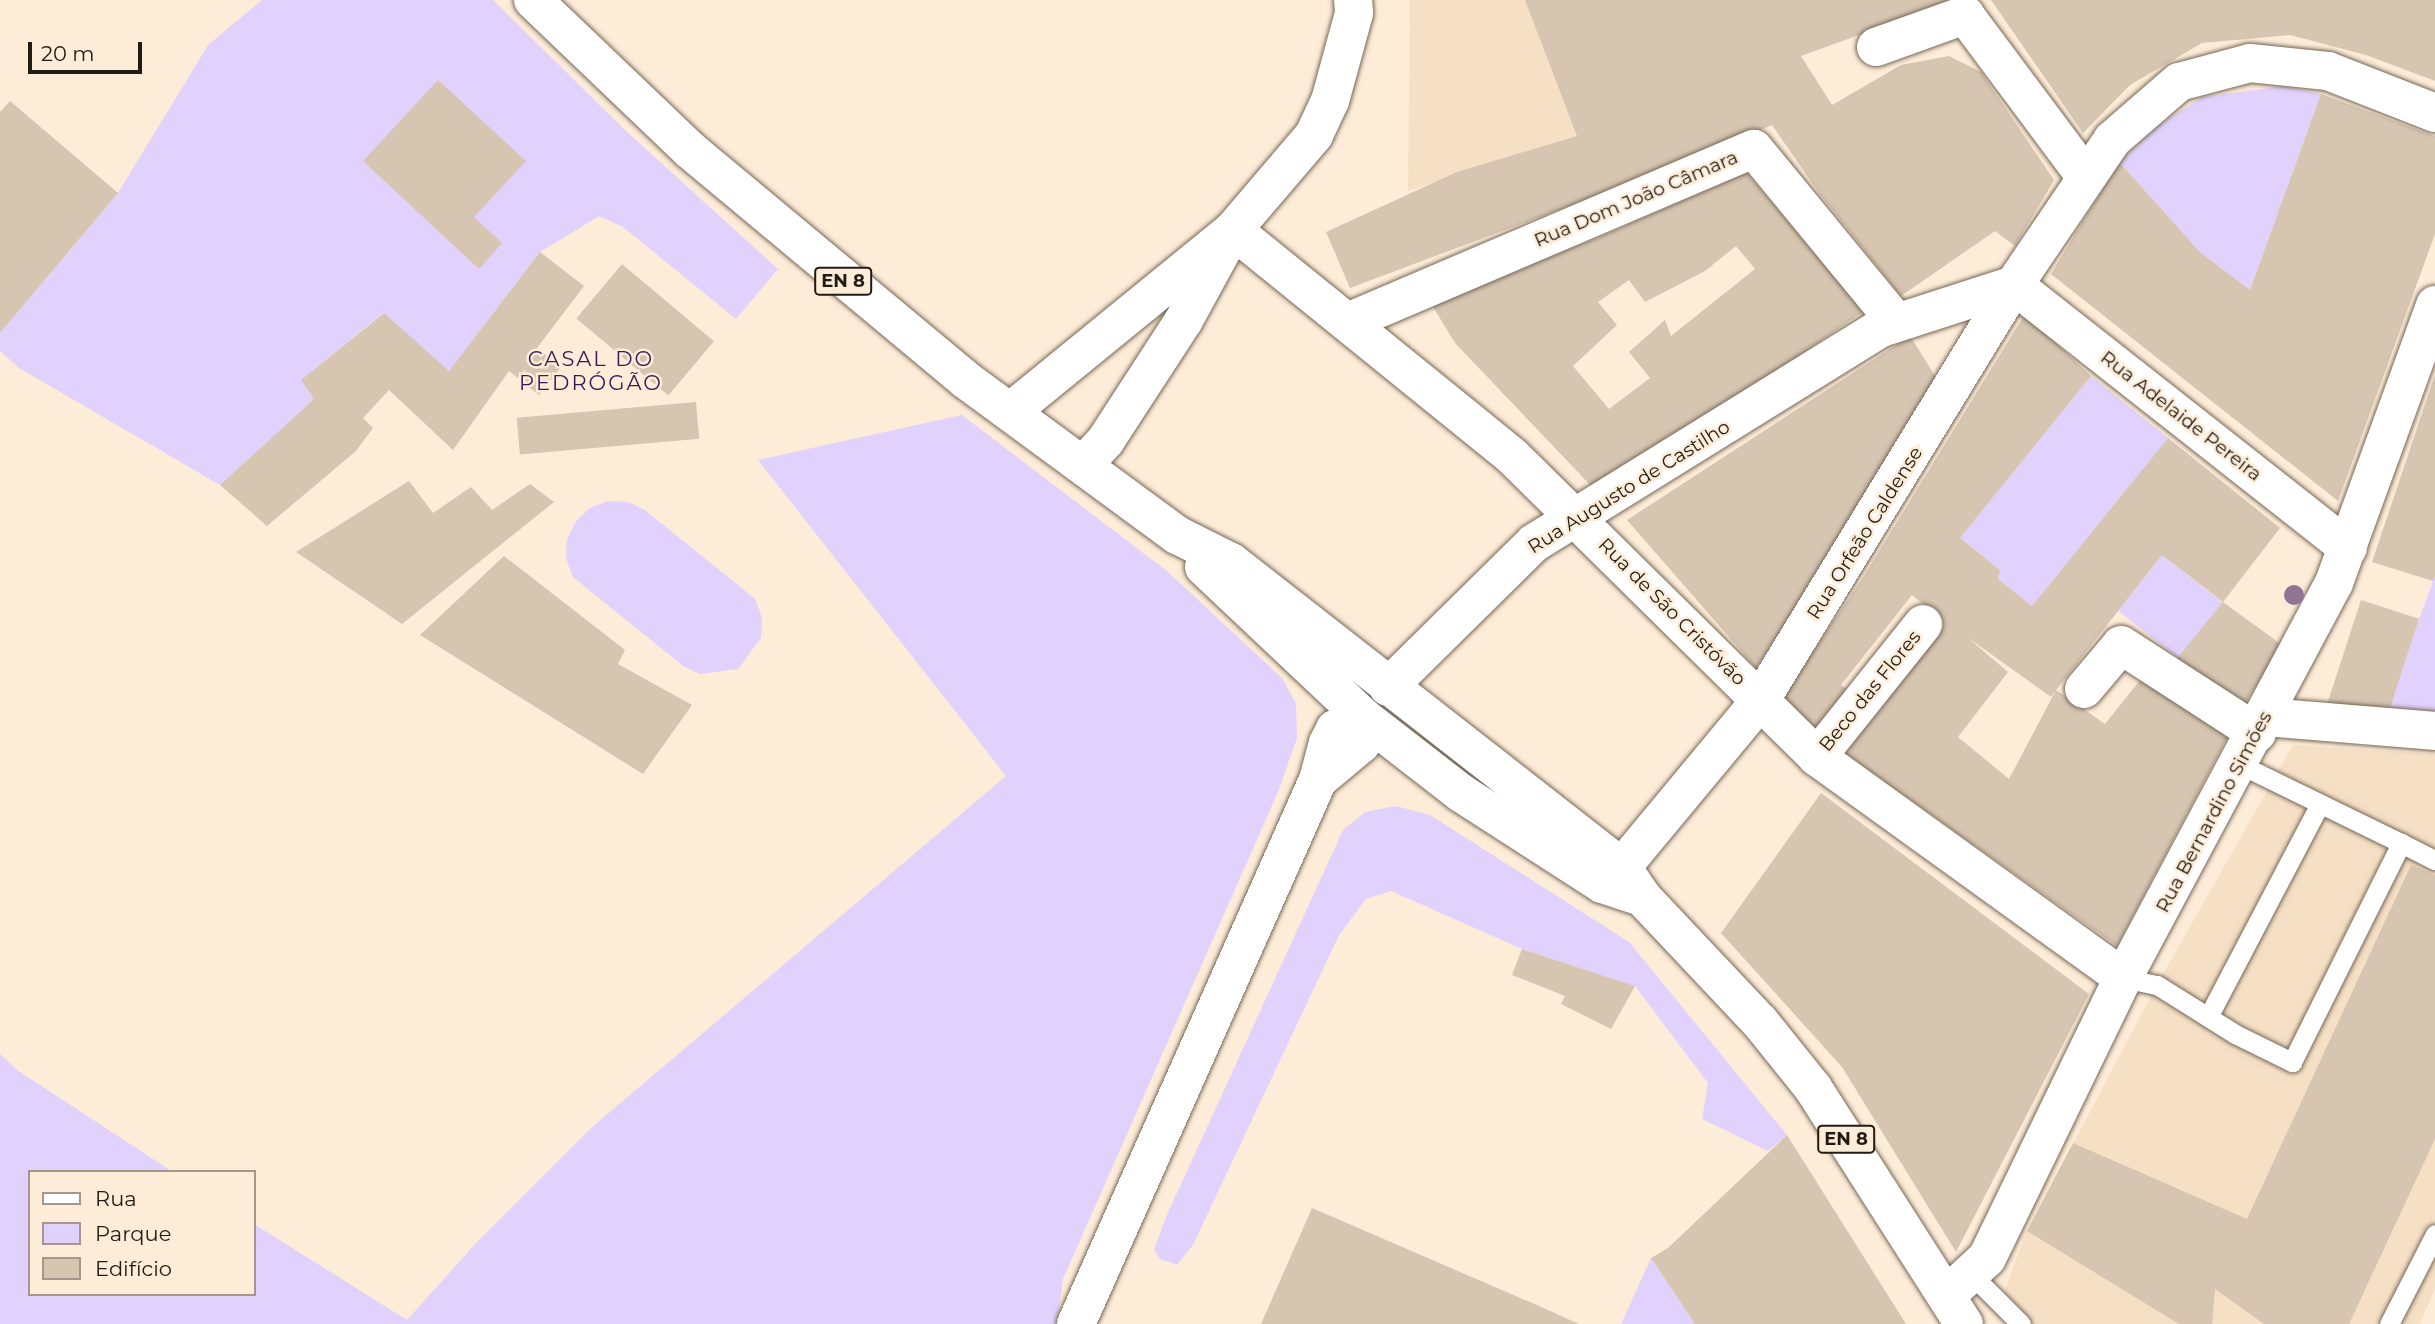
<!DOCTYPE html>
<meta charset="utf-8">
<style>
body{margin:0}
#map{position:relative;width:2435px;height:1324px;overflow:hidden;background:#fdecd8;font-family:Montserrat,sans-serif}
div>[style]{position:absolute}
.built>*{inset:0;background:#f5dfc5}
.green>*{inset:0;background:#e0d2fd;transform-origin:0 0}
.building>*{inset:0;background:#d6c5b1;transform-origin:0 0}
.roads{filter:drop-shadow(0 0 2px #766756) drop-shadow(0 0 2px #766756)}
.service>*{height:19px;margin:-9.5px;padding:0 9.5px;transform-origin:9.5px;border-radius:9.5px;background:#fff}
.minor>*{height:38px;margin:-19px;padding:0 19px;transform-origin:19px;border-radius:19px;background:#fff}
.primary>*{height:38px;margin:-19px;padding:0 19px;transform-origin:19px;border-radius:19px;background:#fff}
.trees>*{width:20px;height:20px;margin:-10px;border-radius:50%;background:#8f7494}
span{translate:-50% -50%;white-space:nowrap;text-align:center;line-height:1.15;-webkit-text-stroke:5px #fdecd8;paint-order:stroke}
.shield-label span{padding:2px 5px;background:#fdecd8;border:2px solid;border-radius:5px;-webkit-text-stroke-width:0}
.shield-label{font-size:18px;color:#211b14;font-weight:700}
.street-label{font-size:19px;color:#211b14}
.neighbourhood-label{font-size:21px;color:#351c56;letter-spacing:2px}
.legend{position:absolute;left:28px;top:1170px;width:228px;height:126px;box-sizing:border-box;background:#fdecd8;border:2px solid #a5988a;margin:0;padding:9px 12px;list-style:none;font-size:21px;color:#211b14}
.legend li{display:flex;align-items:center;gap:14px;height:35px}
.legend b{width:35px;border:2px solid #a5988a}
.scale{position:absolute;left:28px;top:42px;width:114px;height:32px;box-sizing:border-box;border:4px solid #211b14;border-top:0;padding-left:9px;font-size:21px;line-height:24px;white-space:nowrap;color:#211b14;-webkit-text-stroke:5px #fdecd8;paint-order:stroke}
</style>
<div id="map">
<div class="built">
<div style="clip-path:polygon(1410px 0,1956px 0,1577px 136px,1408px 191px)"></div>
<div style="clip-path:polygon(2293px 745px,2435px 754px,2435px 1288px,2420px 1324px,2007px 1324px,2006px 1287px,2027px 1231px,2157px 985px)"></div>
</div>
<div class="green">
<div style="clip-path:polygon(262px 0,493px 0,626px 131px,778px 269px,736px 319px,623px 227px,599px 216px,540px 252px,449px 371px,383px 313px,301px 380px,314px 399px,220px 485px,19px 368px,0 351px,0 333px,118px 193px,208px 45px)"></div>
<div style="clip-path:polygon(2284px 86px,2321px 94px,2250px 290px,2200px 252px,2119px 162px,2155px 128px,2202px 97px)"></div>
<div style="clip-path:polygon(2091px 376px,2168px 438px,2032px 606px,1998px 579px,2000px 570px,1960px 538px)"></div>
<div style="clip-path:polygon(962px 415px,1168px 572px,1283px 679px,1296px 704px,1297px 738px,1278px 792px,1063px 1279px,1057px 1324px,0 1324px,0 1054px,17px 1070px,173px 1172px,30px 1172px,30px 1294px,254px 1294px,254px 1224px,407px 1320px,478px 1241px,591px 1128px,1006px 776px,758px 460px)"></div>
<div style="clip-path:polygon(608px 501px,628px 502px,645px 510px,755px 599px,762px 618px,761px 638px,738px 669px,700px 674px,683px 666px,573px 577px,566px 558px,567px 539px,576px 521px,590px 508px)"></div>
<div style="left:2162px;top:555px;width:77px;height:71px;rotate:38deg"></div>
<div style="clip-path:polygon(2435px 576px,2435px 716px,2388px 713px,2419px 619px)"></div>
<div style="clip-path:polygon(1396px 806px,1430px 815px,1629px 942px,1787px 1135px,1768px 1151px,1702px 1119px,1708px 1083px,1635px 986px,1522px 949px,1391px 891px,1366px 899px,1339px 935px,1193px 1245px,1177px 1265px,1160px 1259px,1154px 1250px,1166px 1217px,1343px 830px,1365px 812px)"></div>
<div style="clip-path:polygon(1651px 1258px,1695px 1324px,1621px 1324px)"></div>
</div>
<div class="building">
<div style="clip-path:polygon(1525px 0,1955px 0,1801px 56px,1832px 105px,1901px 65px,1949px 56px,1981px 72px,2054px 180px,2015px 246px,1995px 231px,1901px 296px,1819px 193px,1772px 125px,1694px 159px,1350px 288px,1326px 232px,1457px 172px,1577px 136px)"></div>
<div style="clip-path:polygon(1991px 0,2435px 0,2435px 81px,2366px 55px,2290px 35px,2202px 43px,2130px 85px,2083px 133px)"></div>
<div style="clip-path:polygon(438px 80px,526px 161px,474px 217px,502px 243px,479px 269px,363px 161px)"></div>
<div style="clip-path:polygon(2321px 94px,2435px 136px,2435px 234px,2338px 501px,2051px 274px,2119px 162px,2200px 252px,2250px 290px)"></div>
<div style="clip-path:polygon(10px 101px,118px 193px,0 333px,0 112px)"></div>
<div style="clip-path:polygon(evenodd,1746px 172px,1864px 311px,1689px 431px,1594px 489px,1455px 343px,1430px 302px,1598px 238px,1746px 172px,1736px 246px,1755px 269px,1671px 336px,1665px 320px,1629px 352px,1650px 378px,1609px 409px,1573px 366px,1617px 325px,1598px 302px,1629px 280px,1645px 302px,1705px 271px,1736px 246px)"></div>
<div style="clip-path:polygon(540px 252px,584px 286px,537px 348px,561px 367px,539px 395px,509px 371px,453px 450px,389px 390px,363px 418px,373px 428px,356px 451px,267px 526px,220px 485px,314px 399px,301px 380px,384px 313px,449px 371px)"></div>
<div style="left:622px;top:264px;width:120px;height:71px;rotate:40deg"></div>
<div style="clip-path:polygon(evenodd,2025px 314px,2091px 376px,1960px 538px,2000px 570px,1998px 579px,2032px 606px,2168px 438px,2280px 528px,2223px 602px,2282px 645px,2243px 706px,2175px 661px,2223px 602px,2162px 555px,2056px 690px,2105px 724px,2141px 679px,2228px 736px,2117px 946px,1844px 753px,1943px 621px,1912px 595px,1841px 685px,1856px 695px,1821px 735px,1781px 699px,1862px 579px,2025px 314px,1967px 637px,2051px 697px,2056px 690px,2009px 779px,1958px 737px,2008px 672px,1967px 637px)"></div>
<div style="clip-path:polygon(1910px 336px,1941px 385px,1804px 605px,1756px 668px,1627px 520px)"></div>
<div style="clip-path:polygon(2435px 375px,2435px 576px,2433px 581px,2372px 562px)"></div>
<div style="left:696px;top:402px;width:37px;height:180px;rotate:85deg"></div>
<div style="clip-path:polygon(409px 481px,433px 513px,471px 487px,492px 510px,530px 484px,554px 502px,402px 624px,296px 552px)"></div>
<div style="clip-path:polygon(504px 556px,625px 650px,618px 664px,692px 705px,643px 774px,420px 635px)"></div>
<div style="left:2361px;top:600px;width:61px;height:111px;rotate:18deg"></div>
<div style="clip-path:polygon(1821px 793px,2089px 994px,1956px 1252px,1842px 1067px,1721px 933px)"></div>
<div style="clip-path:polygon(2411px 865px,2435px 875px,2435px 1139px,2349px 1324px,2264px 1324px,2215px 1289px,2212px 1324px,2179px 1324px,2027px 1231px,2073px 1143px,2247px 1219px)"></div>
<div style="clip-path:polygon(1522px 949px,1635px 986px,1611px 1029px,1561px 1004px,1565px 996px,1512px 975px)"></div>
<div style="clip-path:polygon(1787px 1135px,1894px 1305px,1906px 1324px,1695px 1324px,1651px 1258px,1668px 1248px)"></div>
<div style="clip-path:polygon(1312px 1208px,1539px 1306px,1579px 1324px,1261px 1324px)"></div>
</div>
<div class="roads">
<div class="service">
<div style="left:2241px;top:765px;width:178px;rotate:26deg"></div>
<div style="left:2123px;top:978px;width:35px;rotate:12deg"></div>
<div style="left:2157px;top:985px;width:92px;rotate:32.1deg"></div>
<div style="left:2235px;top:1034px;width:64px;rotate:26.2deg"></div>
<div style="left:2292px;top:1062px;width:245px;rotate:-63.5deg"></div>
<div style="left:2401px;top:843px;width:38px;rotate:27deg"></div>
<div style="left:2208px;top:1017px;width:241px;rotate:-62.3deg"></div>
<div style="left:1970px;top:1273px;width:72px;rotate:45deg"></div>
<div style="left:2389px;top:1324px;width:101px;rotate:-62.9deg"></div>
</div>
<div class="minor">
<div style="left:1876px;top:47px;width:95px;rotate:-19.8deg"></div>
<div style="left:1965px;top:15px;width:201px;rotate:53.3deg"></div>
<div style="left:1233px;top:230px;width:359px;rotate:39deg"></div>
<div style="left:1512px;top:456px;width:429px;rotate:44.6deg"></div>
<div style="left:1817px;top:757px;width:377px;rotate:35.8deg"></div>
<div style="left:2014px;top:285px;width:425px;rotate:38.2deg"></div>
<div style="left:1350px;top:321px;width:439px;rotate:-23.1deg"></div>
<div style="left:1754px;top:149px;width:224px;rotate:50.6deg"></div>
<div style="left:1010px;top:412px;width:288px;rotate:-39.2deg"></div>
<div style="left:1233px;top:230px;width:125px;rotate:-49.5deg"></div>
<div style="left:1314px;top:135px;width:38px;rotate:-65deg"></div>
<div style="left:1330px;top:101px;width:91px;rotate:-74.7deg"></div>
<div style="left:1354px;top:13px;width:13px;rotate:-94deg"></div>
<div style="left:1083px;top:465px;width:34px;rotate:-47deg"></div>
<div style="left:1106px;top:440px;width:143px;rotate:-57deg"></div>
<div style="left:1184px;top:320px;width:90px;rotate:-61.4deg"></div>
<div style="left:1388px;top:687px;width:205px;rotate:-44.6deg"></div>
<div style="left:1534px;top:543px;width:408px;rotate:-31.8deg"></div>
<div style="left:1881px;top:328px;width:140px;rotate:-17.9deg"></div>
<div style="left:2084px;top:689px;width:57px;rotate:-49.9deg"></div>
<div style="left:2121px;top:645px;width:162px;rotate:32.9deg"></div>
<div style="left:2266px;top:717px;width:170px;rotate:4.7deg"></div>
<div style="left:1817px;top:757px;width:170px;rotate:-51.4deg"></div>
<div style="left:1622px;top:867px;width:216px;rotate:-50.3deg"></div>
<div style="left:1760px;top:701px;width:487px;rotate:-58.6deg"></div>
<div style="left:2014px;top:285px;width:175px;rotate:-55.9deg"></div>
<div style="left:2112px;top:140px;width:89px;rotate:-40.9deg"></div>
<div style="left:2179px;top:82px;width:73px;rotate:-15deg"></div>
<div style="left:2250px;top:63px;width:78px;rotate:5.9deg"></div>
<div style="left:2328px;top:71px;width:115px;rotate:21.4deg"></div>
<div style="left:1947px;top:1295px;width:54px;rotate:-42.8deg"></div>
<div style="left:1987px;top:1258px;width:311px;rotate:-64.1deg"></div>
<div style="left:2123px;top:978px;width:448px;rotate:-61.9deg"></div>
<div style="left:2334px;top:583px;width:296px;rotate:-70deg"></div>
<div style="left:1076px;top:1324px;width:595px;rotate:-66.02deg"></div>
<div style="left:1318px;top:780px;width:38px;rotate:-75deg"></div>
<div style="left:1328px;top:743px;width:16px;rotate:-63deg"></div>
<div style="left:1335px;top:729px;width:30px;rotate:-23deg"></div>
<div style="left:1363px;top:717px;width:27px;rotate:94deg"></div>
<div style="left:1361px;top:744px;width:56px;rotate:140.1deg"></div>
</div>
<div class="primary">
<div style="left:533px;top:0;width:217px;rotate:43.7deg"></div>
<div style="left:690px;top:150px;width:359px;rotate:39.8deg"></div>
<div style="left:966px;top:380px;width:262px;rotate:36.3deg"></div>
<div style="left:1177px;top:535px;width:60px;rotate:26.6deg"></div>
<div style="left:1231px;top:562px;width:496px;rotate:38deg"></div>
<div style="left:1622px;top:867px;width:37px;rotate:56deg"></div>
<div style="left:1643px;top:898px;width:170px;rotate:46.7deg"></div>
<div style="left:1760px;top:1022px;width:85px;rotate:51.2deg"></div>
<div style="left:1813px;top:1088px;width:280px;rotate:57.4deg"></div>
<div style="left:1204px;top:567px;width:219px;rotate:43.3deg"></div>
<div style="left:1363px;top:717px;width:124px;rotate:37.8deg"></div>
<div style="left:1461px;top:793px;width:168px;rotate:32.8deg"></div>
<div style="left:1602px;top:884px;width:35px;rotate:18deg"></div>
</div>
</div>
<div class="trees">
<div style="left:2294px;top:595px"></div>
</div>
<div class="shield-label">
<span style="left:843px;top:281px">EN 8</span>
<span style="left:1846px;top:1139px">EN 8</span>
</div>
<div class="street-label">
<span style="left:1636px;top:199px;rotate:-23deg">Rua Dom João Câmara</span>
<span style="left:2181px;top:416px;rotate:38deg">Rua Adelaide Pereira</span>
<span style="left:1629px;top:487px;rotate:-32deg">Rua Augusto de Castilho</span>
<span style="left:1865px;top:533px;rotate:-58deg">Rua Orfeão Caldense</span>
<span style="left:1672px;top:612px;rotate:45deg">Rua de São Cristóvão</span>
<span style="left:1870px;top:691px;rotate:-51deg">Beco das Flores</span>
<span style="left:2214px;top:812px;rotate:-62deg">Rua Bernardino Simões</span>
</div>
<div class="neighbourhood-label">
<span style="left:591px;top:371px">CASAL DO<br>PEDRÓGÃO</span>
</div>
<ul class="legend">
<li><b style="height:9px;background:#fff"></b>Rua</li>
<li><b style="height:19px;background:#e0d2fd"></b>Parque</li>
<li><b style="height:19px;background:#d6c5b1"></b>Edifício</li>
</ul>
<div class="scale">20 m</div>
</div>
